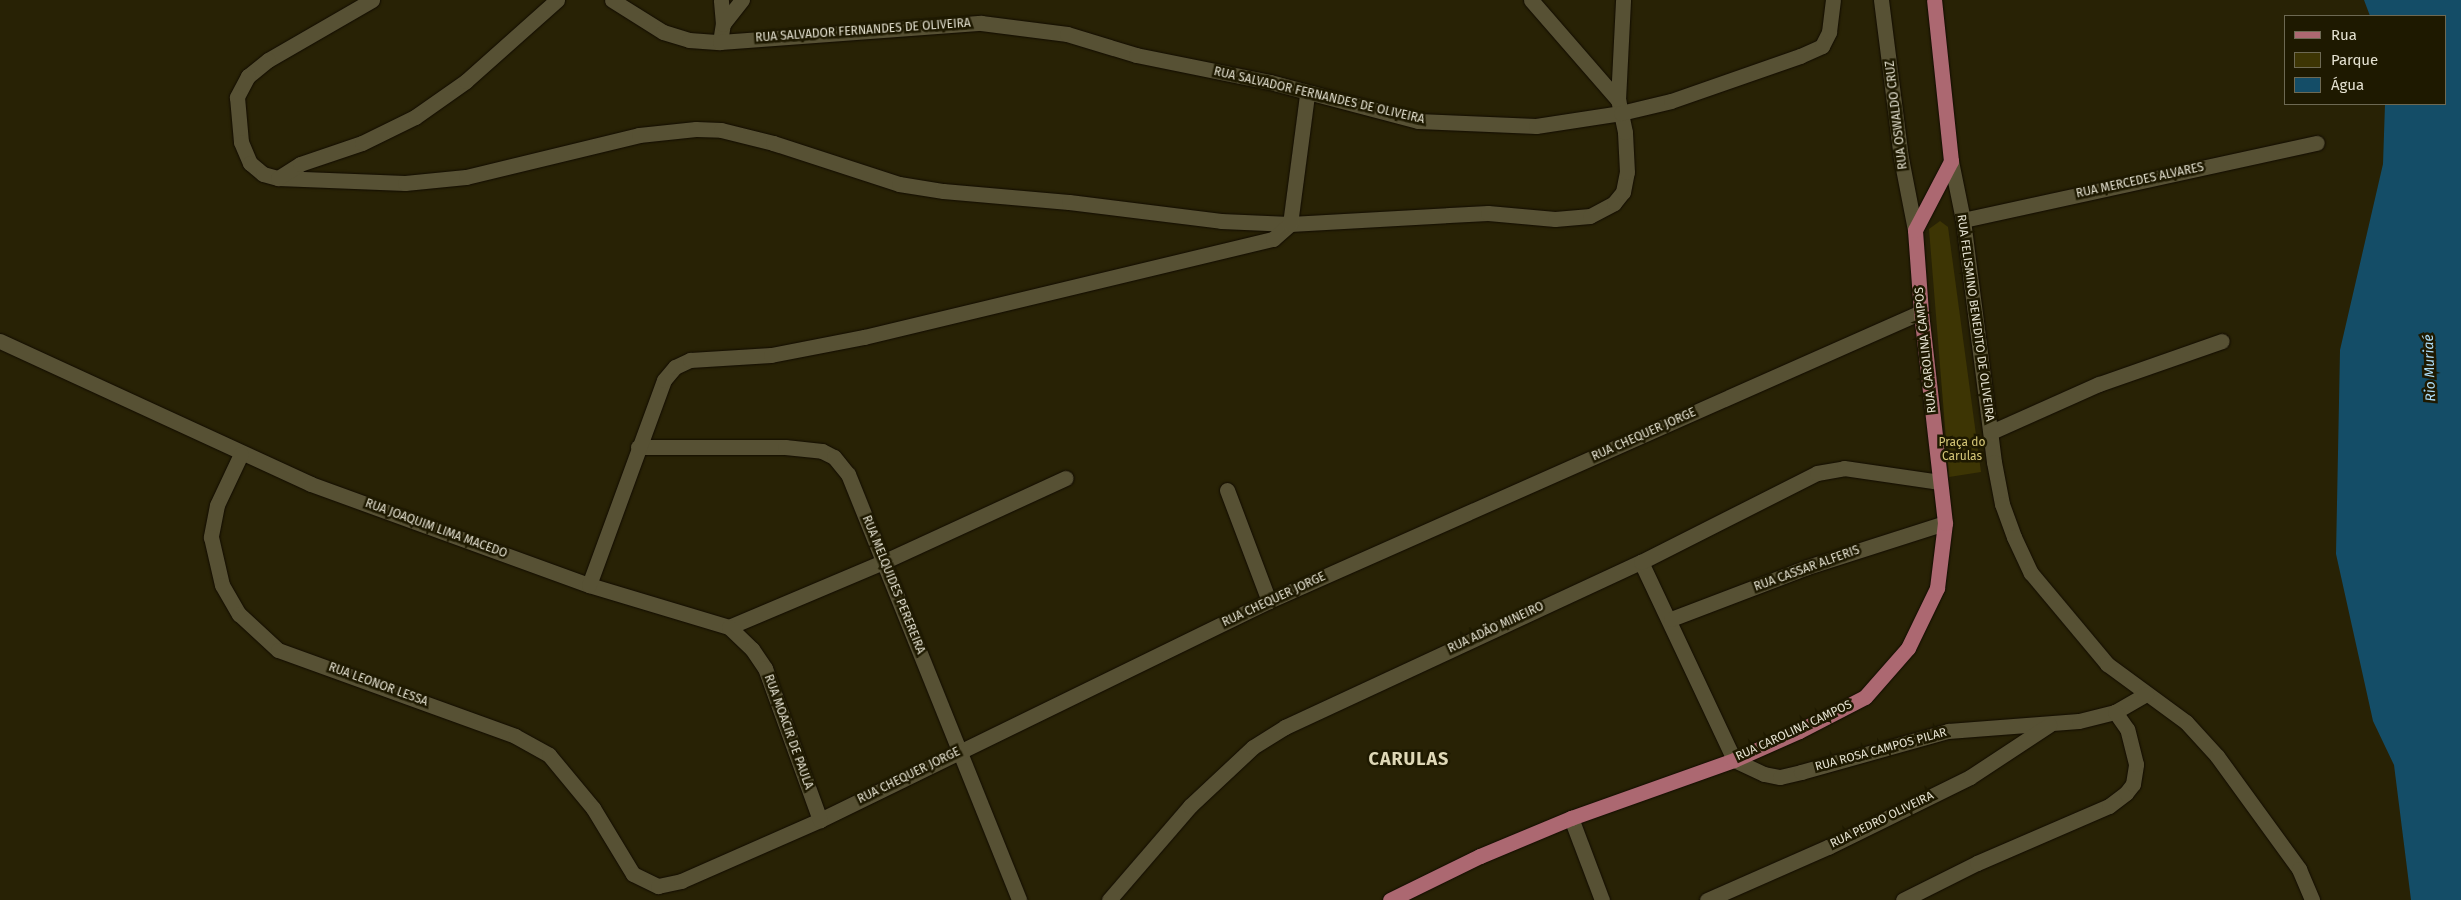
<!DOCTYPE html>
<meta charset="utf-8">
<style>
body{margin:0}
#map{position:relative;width:2461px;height:900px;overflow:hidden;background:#282205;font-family:"Fira Sans",sans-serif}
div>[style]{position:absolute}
.green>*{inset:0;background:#3d3504}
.water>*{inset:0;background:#144d67}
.roads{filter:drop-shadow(0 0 1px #110b00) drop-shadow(0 0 1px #110b00)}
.minor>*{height:15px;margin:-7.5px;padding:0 7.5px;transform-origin:7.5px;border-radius:7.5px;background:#575134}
.major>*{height:15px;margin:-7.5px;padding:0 7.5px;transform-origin:7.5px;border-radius:7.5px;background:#ac6871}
span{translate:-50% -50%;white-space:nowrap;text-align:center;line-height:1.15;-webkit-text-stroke:5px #1e1900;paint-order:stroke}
.street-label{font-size:12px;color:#e4e1d0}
.park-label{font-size:12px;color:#d6c777}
.water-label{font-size:14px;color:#afdef9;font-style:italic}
.district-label{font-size:18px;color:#dfd8b7;font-weight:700;letter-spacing:1px}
.legend{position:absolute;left:2284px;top:15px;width:162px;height:90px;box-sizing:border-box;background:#1e1900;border:1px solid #6d6953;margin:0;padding:6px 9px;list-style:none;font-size:15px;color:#e4e1d0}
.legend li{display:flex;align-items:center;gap:10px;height:25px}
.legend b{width:25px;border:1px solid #6d6953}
</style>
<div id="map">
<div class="green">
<div style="clip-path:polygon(1940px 221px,1948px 227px,1981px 472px,1949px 477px,1929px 229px)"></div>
</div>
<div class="water">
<div style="clip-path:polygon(2364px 0,2461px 0,2461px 900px,2411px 900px,2394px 765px,2373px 721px,2336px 554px,2340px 350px,2383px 164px,2385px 104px,2445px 104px,2445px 16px,2370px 16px)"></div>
</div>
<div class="roads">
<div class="minor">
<div style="left:372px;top:0;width:120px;rotate:150deg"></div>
<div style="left:268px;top:60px;width:26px;rotate:141deg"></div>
<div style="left:248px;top:76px;width:24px;rotate:118deg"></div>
<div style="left:237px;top:97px;width:45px;rotate:84.9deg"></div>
<div style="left:241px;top:142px;width:23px;rotate:67deg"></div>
<div style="left:250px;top:163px;width:17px;rotate:40deg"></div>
<div style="left:263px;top:174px;width:16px;rotate:15deg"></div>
<div style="left:278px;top:178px;width:127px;rotate:2.3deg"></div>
<div style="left:405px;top:183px;width:61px;rotate:-5.6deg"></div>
<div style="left:466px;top:177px;width:178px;rotate:-13.6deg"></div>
<div style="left:639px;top:135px;width:57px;rotate:-6deg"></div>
<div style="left:696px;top:129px;width:25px;rotate:2deg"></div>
<div style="left:721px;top:130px;width:54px;rotate:14deg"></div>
<div style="left:773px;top:143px;width:133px;rotate:18deg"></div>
<div style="left:899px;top:184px;width:45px;rotate:9deg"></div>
<div style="left:943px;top:191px;width:126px;rotate:5deg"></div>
<div style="left:1069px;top:202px;width:153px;rotate:7.1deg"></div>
<div style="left:1221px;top:221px;width:69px;rotate:2.5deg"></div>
<div style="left:1290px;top:224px;width:198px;rotate:-3.2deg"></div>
<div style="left:1488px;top:213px;width:67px;rotate:5.1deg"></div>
<div style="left:1555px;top:219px;width:35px;rotate:-5deg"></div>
<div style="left:1590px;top:216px;width:27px;rotate:-28deg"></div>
<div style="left:1614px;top:203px;width:14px;rotate:-51deg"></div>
<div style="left:1623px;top:192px;width:20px;rotate:-79deg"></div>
<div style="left:1627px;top:172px;width:40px;rotate:-92.9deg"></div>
<div style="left:1625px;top:132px;width:33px;rotate:-102deg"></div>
<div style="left:1618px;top:100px;width:100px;rotate:-87.1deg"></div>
<div style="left:612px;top:0;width:60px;rotate:32.1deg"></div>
<div style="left:663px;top:32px;width:27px;rotate:17deg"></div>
<div style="left:689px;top:40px;width:31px;rotate:4deg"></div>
<div style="left:720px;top:42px;width:18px;rotate:-81deg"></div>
<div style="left:723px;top:24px;width:24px;rotate:-95deg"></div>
<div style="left:1531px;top:0;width:133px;rotate:49deg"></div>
<div style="left:1881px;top:0;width:159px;rotate:82.8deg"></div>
<div style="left:1901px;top:158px;width:73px;rotate:79deg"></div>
<div style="left:723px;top:24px;width:31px;rotate:-52deg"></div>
<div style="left:720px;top:42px;width:262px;rotate:-4.2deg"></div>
<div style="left:981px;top:23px;width:87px;rotate:7.3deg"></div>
<div style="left:1067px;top:34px;width:72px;rotate:16.9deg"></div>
<div style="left:1136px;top:55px;width:137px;rotate:11.4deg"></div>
<div style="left:1270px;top:82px;width:153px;rotate:14.8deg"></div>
<div style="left:1418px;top:121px;width:118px;rotate:2.4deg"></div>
<div style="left:1536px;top:126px;width:86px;rotate:-8.7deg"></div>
<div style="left:1621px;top:113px;width:51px;rotate:-13.5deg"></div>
<div style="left:1671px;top:101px;width:137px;rotate:-19.2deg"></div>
<div style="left:1800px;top:56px;width:24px;rotate:-24deg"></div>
<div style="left:1822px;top:46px;width:16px;rotate:-63deg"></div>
<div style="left:1829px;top:32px;width:32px;rotate:-83deg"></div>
<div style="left:1951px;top:161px;width:60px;rotate:78.5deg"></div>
<div style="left:1963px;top:220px;width:244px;rotate:82.7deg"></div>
<div style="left:1994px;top:462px;width:43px;rotate:79.2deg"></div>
<div style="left:2002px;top:504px;width:35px;rotate:70deg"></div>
<div style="left:2014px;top:537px;width:40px;rotate:65deg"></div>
<div style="left:2031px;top:573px;width:119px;rotate:50.1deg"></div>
<div style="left:2107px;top:664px;width:98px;rotate:36.3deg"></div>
<div style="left:2186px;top:722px;width:46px;rotate:47.6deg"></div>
<div style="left:2217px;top:756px;width:140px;rotate:54deg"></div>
<div style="left:2299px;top:869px;width:34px;rotate:67deg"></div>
<div style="left:278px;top:178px;width:26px;rotate:-32deg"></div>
<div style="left:300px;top:164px;width:65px;rotate:-18.7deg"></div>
<div style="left:362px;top:143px;width:59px;rotate:-26.1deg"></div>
<div style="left:415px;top:117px;width:62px;rotate:-35.2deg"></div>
<div style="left:466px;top:81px;width:122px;rotate:-41.7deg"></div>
<div style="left:1963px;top:220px;width:362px;rotate:-12.3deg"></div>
<div style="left:0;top:341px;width:342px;rotate:24.7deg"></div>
<div style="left:311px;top:484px;width:296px;rotate:20deg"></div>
<div style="left:589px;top:585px;width:146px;rotate:16.7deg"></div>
<div style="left:729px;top:627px;width:167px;rotate:-22.9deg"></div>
<div style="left:883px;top:562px;width:201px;rotate:-24.7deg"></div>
<div style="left:1991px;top:432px;width:118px;rotate:-24deg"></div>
<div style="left:2099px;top:384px;width:130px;rotate:-19.3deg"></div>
<div style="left:638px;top:447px;width:147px"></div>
<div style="left:785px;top:447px;width:37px;rotate:6deg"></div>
<div style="left:822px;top:451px;width:13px;rotate:27deg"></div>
<div style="left:834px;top:457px;width:22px;rotate:51deg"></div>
<div style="left:848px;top:474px;width:459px;rotate:68.1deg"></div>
<div style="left:241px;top:454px;width:56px;rotate:115.2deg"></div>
<div style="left:217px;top:505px;width:33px;rotate:101deg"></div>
<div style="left:211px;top:537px;width:49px;rotate:77.1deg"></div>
<div style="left:222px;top:585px;width:34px;rotate:60deg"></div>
<div style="left:239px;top:614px;width:53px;rotate:42.7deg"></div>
<div style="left:278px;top:650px;width:252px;rotate:19.9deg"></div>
<div style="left:515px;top:736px;width:39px;rotate:29deg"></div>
<div style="left:549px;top:755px;width:69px;rotate:50.3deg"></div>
<div style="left:593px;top:808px;width:77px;rotate:58.8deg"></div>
<div style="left:633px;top:874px;width:28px;rotate:26deg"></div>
<div style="left:658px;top:886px;width:24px;rotate:-12deg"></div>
<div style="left:681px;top:881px;width:152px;rotate:-23.7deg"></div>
<div style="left:820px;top:820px;width:500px;rotate:-26deg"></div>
<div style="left:1269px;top:601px;width:713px;rotate:-23.91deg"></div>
<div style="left:1227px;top:490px;width:119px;rotate:69.3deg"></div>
<div style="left:1641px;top:562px;width:219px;rotate:64.8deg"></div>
<div style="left:1734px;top:760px;width:33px;rotate:25deg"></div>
<div style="left:1764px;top:774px;width:16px;rotate:11deg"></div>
<div style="left:1780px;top:777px;width:22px;rotate:-13deg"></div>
<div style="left:1801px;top:772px;width:153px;rotate:-15.6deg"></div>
<div style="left:1948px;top:731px;width:131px;rotate:-4.4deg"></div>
<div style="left:2079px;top:721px;width:37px;rotate:-14deg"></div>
<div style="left:2115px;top:712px;width:36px;rotate:-30deg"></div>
<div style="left:589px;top:585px;width:218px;rotate:-69.9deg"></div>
<div style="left:664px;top:380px;width:17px;rotate:-50deg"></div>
<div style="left:675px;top:367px;width:17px;rotate:-25deg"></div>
<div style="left:690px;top:360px;width:81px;rotate:-3.5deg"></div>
<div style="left:771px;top:355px;width:95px;rotate:-11deg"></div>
<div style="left:864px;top:337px;width:421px;rotate:-13.5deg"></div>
<div style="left:1273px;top:239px;width:23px;rotate:-41deg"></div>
<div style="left:1290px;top:224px;width:131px;rotate:-82.5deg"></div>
<div style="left:1671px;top:619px;width:146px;rotate:-20.9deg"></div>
<div style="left:1807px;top:567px;width:145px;rotate:-17.7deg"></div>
<div style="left:729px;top:627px;width:32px;rotate:44deg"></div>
<div style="left:752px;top:649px;width:23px;rotate:56deg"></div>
<div style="left:765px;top:668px;width:162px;rotate:70.1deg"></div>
<div style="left:1571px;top:818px;width:88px;rotate:69.3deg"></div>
<div style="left:1109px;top:900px;width:124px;rotate:-49.2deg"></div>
<div style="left:1190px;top:806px;width:86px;rotate:-43.1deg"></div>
<div style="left:1253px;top:747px;width:38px;rotate:-32deg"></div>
<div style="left:1285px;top:727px;width:392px;rotate:-24.9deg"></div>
<div style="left:1641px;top:562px;width:197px;rotate:-26.8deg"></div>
<div style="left:1817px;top:473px;width:27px;rotate:-10deg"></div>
<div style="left:1844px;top:468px;width:97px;rotate:8.3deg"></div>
<div style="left:1707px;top:900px;width:132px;rotate:-23.7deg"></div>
<div style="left:1828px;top:847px;width:158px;rotate:-26.2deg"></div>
<div style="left:1970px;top:777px;width:95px;rotate:-33.4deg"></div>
<div style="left:1903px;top:900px;width:83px;rotate:-26.6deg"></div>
<div style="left:1977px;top:863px;width:144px;rotate:-23.4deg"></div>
<div style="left:2109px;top:806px;width:21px;rotate:-37deg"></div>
<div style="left:2126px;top:793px;width:11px;rotate:-52deg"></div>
<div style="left:2133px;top:784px;width:20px;rotate:-81deg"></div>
<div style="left:2136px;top:764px;width:36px;rotate:-104deg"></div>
<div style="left:2127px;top:729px;width:21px;rotate:-125deg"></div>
</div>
<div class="major">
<div style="left:1390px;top:900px;width:100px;rotate:-26.1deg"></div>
<div style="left:1480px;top:856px;width:99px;rotate:-22.7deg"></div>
<div style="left:1571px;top:818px;width:173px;rotate:-19.6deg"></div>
<div style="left:1734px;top:760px;width:71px;rotate:-24deg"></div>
<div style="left:1799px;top:731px;width:74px;rotate:-27.3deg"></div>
<div style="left:1865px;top:697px;width:65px;rotate:-48.7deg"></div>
<div style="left:1908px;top:648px;width:67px;rotate:-64.2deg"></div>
<div style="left:1937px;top:588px;width:65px;rotate:-83deg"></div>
<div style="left:1945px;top:523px;width:212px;rotate:-96.5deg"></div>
<div style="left:1921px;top:312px;width:82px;rotate:-94.2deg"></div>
<div style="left:1915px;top:230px;width:78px;rotate:-62.4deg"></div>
<div style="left:1951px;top:161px;width:162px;rotate:-96deg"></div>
</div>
</div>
<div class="street-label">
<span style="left:863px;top:31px;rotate:-4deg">RUA SALVADOR FERNANDES DE OLIVEIRA</span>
<span style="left:1319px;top:96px;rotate:13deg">RUA SALVADOR FERNANDES DE OLIVEIRA</span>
<span style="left:1897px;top:115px;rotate:-97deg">RUA OSWALDO CRUZ</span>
<span style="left:2140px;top:181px;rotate:-12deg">RUA MERCEDES ALVARES</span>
<span style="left:1975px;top:318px;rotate:82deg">RUA FELISMINO BENEDITO DE OLIVEIRA</span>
<span style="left:1926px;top:350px;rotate:-96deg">RUA CAROLINA CAMPOS</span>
<span style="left:1644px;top:435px;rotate:-24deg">RUA CHEQUER JORGE</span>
<span style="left:436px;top:529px;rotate:20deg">RUA JOAQUIM LIMA MACEDO</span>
<span style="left:1807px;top:569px;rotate:-20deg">RUA CASSAR ALFERIS</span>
<span style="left:893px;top:585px;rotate:68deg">RUA MELQUIDES PEREREIRA</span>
<span style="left:1274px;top:600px;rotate:-25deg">RUA CHEQUER JORGE</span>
<span style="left:1496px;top:628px;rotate:-25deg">RUA ADÃO MINEIRO</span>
<span style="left:378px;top:685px;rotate:20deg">RUA LEONOR LESSA</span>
<span style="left:1794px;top:731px;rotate:-25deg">RUA CAROLINA CAMPOS</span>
<span style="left:788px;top:732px;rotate:70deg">RUA MOACIR DE PAULA</span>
<span style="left:1881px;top:750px;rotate:-15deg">RUA ROSA CAMPOS PILAR</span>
<span style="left:909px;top:776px;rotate:-26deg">RUA CHEQUER JORGE</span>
<span style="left:1882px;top:820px;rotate:-26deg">RUA PEDRO OLIVEIRA</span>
</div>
<div class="park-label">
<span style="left:1962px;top:450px">Praça do<br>Carulas</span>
</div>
<div class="water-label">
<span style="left:2430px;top:368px;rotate:-92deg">Rio Muriaé</span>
</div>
<div class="district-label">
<span style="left:1409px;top:759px">CARULAS</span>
</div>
<ul class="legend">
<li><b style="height:6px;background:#ac6871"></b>Rua</li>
<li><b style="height:14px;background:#3d3504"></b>Parque</li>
<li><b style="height:14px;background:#144d67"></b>Água</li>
</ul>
</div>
